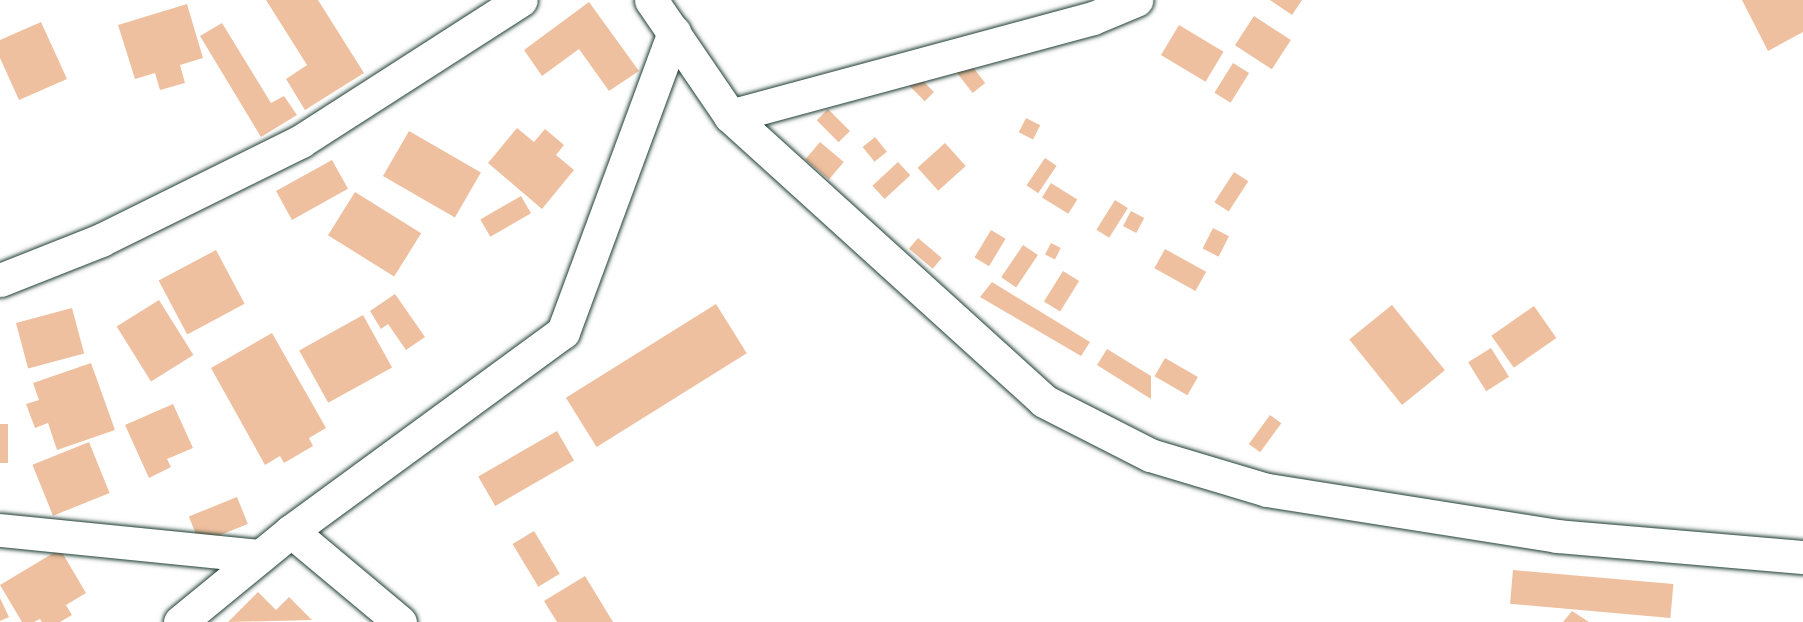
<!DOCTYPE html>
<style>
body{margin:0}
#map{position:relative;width:1803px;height:622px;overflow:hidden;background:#fff;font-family:"Patrick Hand",sans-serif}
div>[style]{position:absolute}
.building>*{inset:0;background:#efc09f;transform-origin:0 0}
.roads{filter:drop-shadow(0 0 2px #1f3d34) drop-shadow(0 0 2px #1f3d34)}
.minor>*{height:33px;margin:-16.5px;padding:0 16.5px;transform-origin:16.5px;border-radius:16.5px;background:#fff}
span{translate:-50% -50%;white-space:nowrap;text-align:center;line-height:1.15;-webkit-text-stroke:4.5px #fff;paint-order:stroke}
</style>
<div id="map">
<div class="building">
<div style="clip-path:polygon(266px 0,318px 0,364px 73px,305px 110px,286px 79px,307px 65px)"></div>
<div style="clip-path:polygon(1270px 0,1302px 0,1292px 15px)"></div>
<div style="clip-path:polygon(1742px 0,1803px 0,1803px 32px,1768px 51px)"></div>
<div style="clip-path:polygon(589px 2px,639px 71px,609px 91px,579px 49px,542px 76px,524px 50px)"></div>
<div style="clip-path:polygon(187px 4px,203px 58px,180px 65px,185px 83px,160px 90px,155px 73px,135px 79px,118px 25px)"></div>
<div style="left:1254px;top:16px;width:44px;height:35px;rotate:33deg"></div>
<div style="clip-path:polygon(41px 22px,67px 79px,19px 100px,0 58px,0 40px)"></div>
<div style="clip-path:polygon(222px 23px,271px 103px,284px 96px,297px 115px,261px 137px,200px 36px)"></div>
<div style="left:1179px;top:25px;width:52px;height:35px;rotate:31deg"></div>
<div style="left:968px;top:61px;width:28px;height:16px;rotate:52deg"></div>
<div style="left:1233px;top:63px;width:19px;height:35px;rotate:32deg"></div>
<div style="left:917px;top:75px;width:24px;height:13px;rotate:45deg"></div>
<div style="left:828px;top:109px;width:31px;height:16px;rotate:45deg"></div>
<div style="left:1026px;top:118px;width:16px;height:16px;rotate:27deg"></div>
<div style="clip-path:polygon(517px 128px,534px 142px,545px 129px,564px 145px,556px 155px,574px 170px,542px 209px,488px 163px)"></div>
<div style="left:409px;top:131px;width:83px;height:52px;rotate:30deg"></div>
<div style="left:875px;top:137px;width:19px;height:16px;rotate:51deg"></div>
<div style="left:820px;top:142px;width:31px;height:23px;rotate:40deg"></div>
<div style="left:945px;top:143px;width:31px;height:37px;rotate:48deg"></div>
<div style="left:1045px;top:158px;width:14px;height:33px;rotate:34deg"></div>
<div style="left:332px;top:160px;width:33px;height:64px;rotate:61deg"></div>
<div style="left:898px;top:162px;width:18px;height:35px;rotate:47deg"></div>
<div style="left:1234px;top:172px;width:17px;height:36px;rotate:33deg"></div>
<div style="left:1051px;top:183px;width:31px;height:17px;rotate:32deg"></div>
<div style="left:355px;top:192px;width:78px;height:51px;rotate:32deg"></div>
<div style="left:521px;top:196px;width:20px;height:47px;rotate:60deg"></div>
<div style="left:1115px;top:200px;width:15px;height:35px;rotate:32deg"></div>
<div style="left:1131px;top:211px;width:15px;height:17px;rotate:28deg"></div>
<div style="left:1213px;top:228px;width:18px;height:23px;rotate:27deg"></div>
<div style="left:991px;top:230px;width:17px;height:32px;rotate:31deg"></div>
<div style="left:918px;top:238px;width:31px;height:14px;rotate:40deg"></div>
<div style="left:1051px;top:243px;width:11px;height:13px;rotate:27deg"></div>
<div style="left:1023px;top:245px;width:18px;height:39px;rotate:34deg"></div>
<div style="left:1165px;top:249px;width:47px;height:22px;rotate:29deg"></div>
<div style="left:216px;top:250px;width:61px;height:65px;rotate:62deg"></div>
<div style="left:1063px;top:271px;width:19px;height:36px;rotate:32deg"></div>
<div style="clip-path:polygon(992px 282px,1090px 342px,1081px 356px,980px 297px)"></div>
<div style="clip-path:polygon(395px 294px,425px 337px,406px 350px,388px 324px,381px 329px,370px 311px)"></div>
<div style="left:159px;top:300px;width:65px;height:50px;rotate:58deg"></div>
<div style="left:716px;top:304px;width:58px;height:177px;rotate:58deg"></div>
<div style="left:1392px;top:305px;width:84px;height:55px;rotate:51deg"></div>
<div style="left:1534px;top:306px;width:39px;height:52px;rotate:55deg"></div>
<div style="left:72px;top:308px;width:47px;height:58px;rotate:75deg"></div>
<div style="left:363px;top:315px;width:60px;height:73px;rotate:61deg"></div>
<div style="clip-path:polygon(272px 333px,326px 428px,309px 438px,313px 446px,284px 463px,280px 456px,265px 465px,211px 368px)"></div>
<div style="left:1491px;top:348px;width:34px;height:27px;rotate:58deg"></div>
<div style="clip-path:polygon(1107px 349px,1151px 376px,1151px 399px,1097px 365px)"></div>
<div style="left:1165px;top:358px;width:38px;height:21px;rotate:30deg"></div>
<div style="clip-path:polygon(91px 363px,115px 430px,57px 450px,48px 423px,35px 428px,26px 404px,39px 400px,33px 383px)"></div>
<div style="clip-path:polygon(173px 404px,193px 448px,167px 459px,171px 467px,149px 478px,125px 425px)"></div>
<div style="left:1270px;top:415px;width:14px;height:36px;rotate:36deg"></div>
<div style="left:0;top:424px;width:8px;height:39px"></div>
<div style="left:557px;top:431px;width:34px;height:91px;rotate:60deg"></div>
<div style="left:89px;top:442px;width:55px;height:61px;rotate:68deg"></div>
<div style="left:237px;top:497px;width:29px;height:52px;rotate:68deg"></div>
<div style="left:534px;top:531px;width:50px;height:25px;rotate:59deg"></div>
<div style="clip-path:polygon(60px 549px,86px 593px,66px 605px,72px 615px,60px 622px,42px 622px,40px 619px,34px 622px,22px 622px,0 585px)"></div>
<div style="left:1513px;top:570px;width:161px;height:34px;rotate:5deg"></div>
<div style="clip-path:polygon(585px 576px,613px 622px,557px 622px,544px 601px)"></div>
<div style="clip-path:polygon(258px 592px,276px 610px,289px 597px,312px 620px,228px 622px)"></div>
<div style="clip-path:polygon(0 598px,9px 617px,0 621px)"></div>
<div style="clip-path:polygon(1572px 611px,1589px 622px,1563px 622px)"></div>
</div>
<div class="roads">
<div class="minor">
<div style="left:651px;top:0;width:140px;rotate:55.7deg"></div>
<div style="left:730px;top:116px;width:424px;rotate:42.2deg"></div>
<div style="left:1044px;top:401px;width:119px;rotate:27deg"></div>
<div style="left:1150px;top:455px;width:122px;rotate:16.7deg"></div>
<div style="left:1267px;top:490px;width:294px;rotate:9deg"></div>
<div style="left:1557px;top:536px;width:247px;rotate:4.9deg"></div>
<div style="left:730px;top:116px;width:376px;rotate:-15.1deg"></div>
<div style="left:1093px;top:18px;width:47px;rotate:-22.7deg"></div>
<div style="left:0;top:280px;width:109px;rotate:-21.6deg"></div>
<div style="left:101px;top:240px;width:223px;rotate:-26.3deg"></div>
<div style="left:301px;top:141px;width:261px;rotate:-32.7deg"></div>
<div style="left:0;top:530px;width:261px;rotate:5.7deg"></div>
<div style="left:291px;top:531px;width:142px;rotate:39.9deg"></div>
<div style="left:180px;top:622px;width:144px;rotate:-39.3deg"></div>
<div style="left:291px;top:531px;width:337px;rotate:-36.2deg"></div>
<div style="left:563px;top:332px;width:320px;rotate:-69.7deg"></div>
</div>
</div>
</div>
